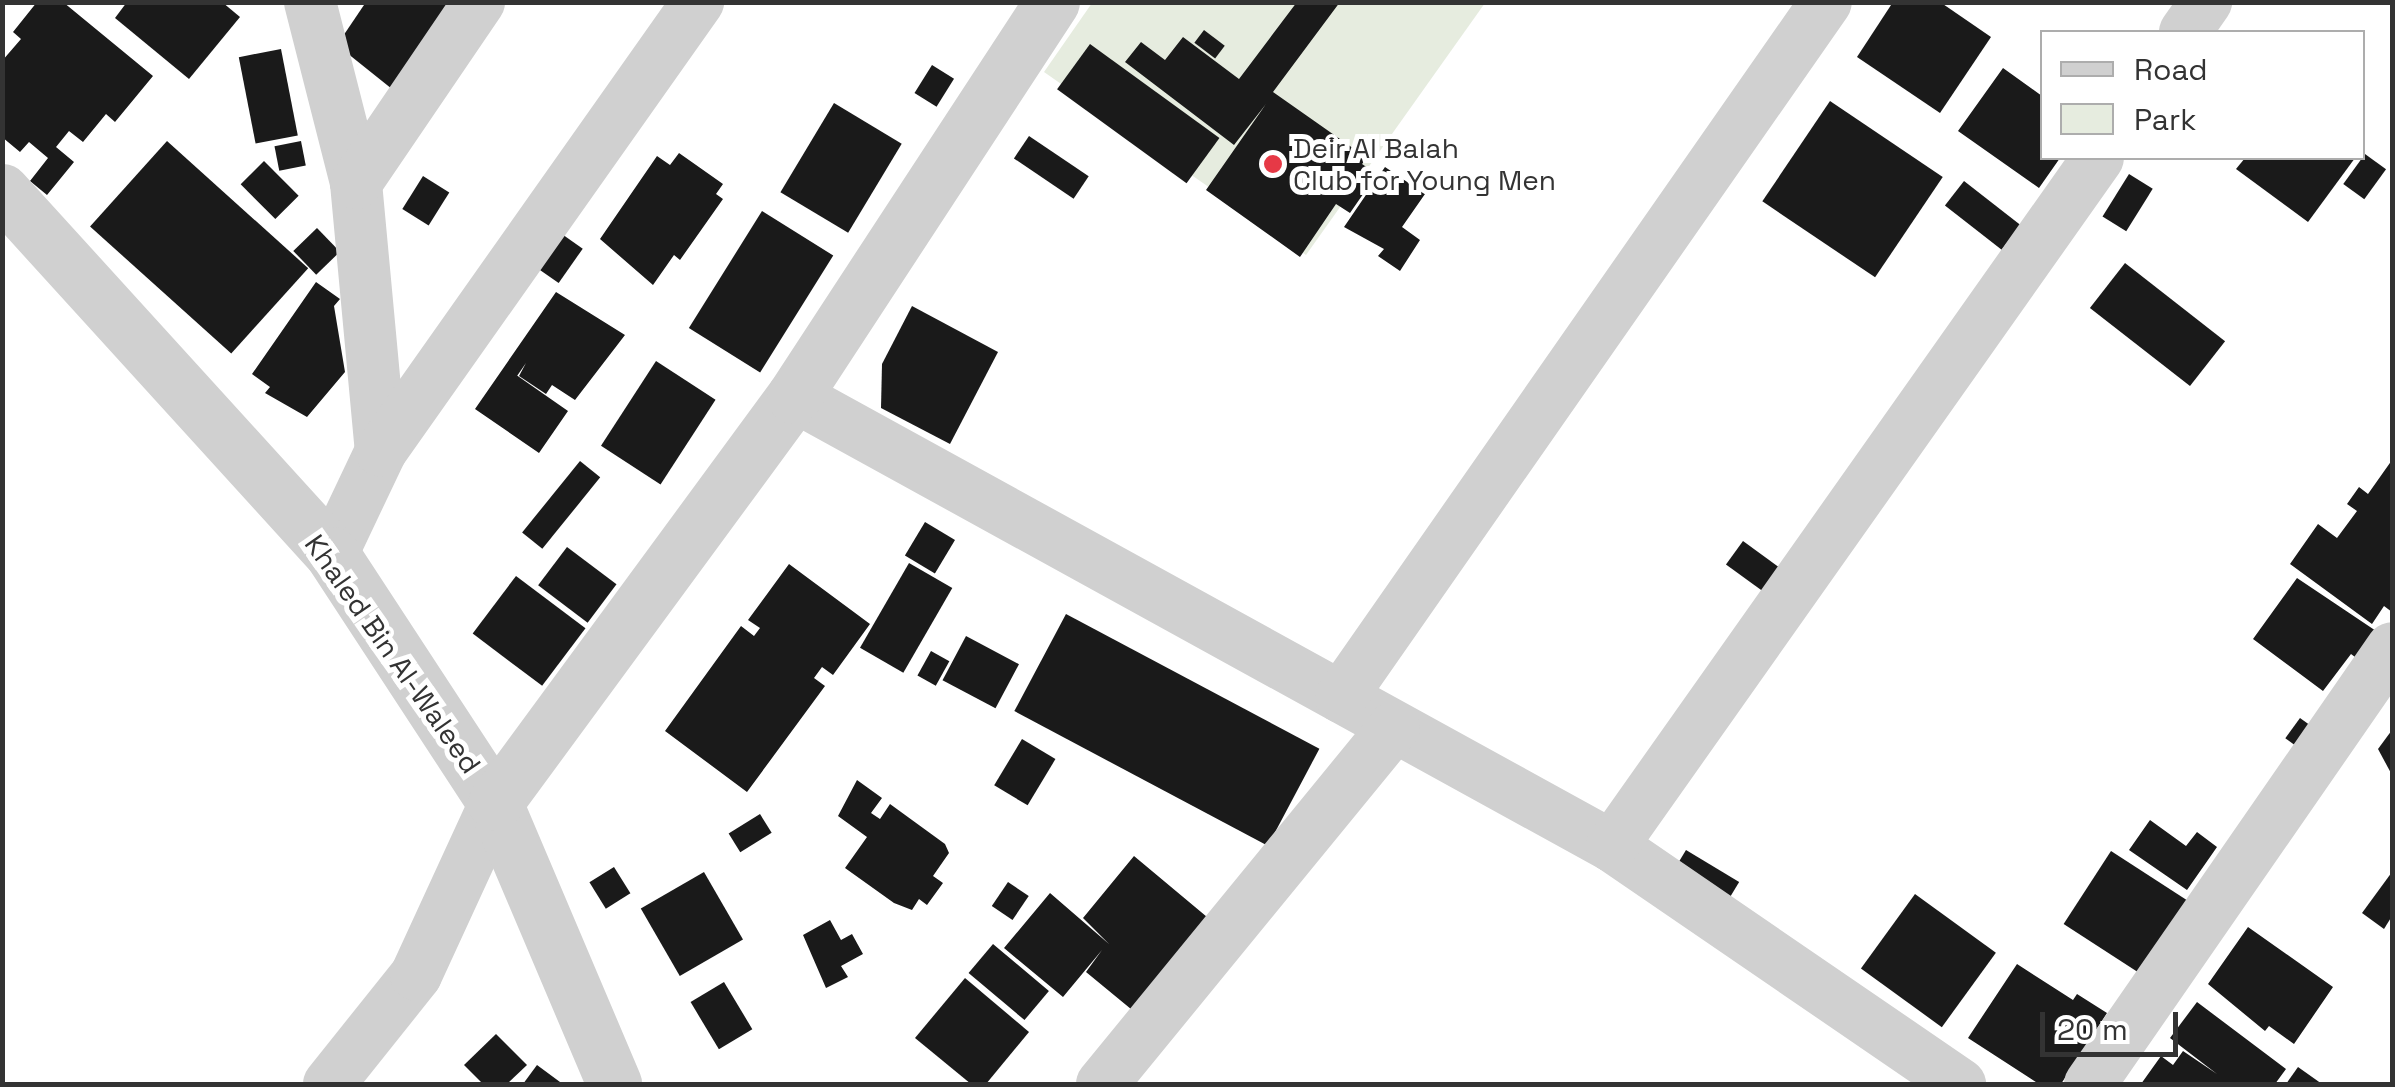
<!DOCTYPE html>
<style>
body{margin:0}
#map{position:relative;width:2395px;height:1087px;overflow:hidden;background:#fff;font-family:"Space Grotesk",sans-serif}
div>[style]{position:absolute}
.green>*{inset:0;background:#e6ecdf}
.building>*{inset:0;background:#1a1a1a;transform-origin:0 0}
.minor>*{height:52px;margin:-26px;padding:0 26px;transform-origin:26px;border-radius:26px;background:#d0d0d0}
.tertiary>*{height:55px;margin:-27.5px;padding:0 27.5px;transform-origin:27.5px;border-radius:27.5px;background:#d0d0d0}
.dots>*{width:28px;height:28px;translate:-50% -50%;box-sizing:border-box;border:5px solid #fff;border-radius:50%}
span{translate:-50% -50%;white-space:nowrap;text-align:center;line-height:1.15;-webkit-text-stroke:10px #fff;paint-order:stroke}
.poi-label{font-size:28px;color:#333}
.left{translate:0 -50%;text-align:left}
.street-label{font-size:28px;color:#333}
.frame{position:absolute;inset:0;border:5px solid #333;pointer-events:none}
.legend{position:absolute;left:2040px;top:30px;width:325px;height:130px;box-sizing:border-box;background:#fff;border:2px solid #adadad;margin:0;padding:12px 18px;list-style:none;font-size:30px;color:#333}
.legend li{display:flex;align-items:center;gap:20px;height:50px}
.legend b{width:50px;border:2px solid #adadad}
.scale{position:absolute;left:2040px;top:1012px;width:138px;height:45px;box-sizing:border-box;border:5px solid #333;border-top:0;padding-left:12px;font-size:30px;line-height:35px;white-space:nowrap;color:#333;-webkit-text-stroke:8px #fff;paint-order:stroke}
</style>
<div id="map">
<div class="green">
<div style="clip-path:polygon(1092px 3px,1485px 3px,1306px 255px,1044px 72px)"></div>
</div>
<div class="building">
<div style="clip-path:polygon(37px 2px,63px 2px,153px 76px,115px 122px,106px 114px,83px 142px,69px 131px,56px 147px,74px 162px,47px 195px,30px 181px,48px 158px,29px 142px,20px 152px,2px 137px,2px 61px,21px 39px,13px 32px)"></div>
<div style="clip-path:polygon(127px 2px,222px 2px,240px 17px,189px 79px,115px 18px)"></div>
<div style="clip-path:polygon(366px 2px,451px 2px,392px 89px,337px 45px)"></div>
<div style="clip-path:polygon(1297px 2px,1340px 2px,1273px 92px,1367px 158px,1362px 164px,1377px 174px,1350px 213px,1336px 204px,1300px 257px,1206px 190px,1266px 104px,1234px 145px,1125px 62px,1141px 42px,1165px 60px,1183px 37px,1239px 79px)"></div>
<div style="clip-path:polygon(1893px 2px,1940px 2px,1991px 37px,1940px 113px,1857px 57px)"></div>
<div style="left:1204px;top:30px;width:26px;height:16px;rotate:37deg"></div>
<div style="left:1090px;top:44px;width:160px;height:56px;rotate:36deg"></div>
<div style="left:281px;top:49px;width:88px;height:43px;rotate:79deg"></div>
<div style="left:932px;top:65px;width:26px;height:33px;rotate:32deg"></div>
<div style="clip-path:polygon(2003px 68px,2042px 96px,2042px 158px,2060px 158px,2039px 188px,1958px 131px)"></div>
<div style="left:1830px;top:101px;width:136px;height:121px;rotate:34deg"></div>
<div style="left:834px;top:103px;width:79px;height:104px;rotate:31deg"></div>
<div style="left:1029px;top:136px;width:72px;height:27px;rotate:34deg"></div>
<div style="left:167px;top:141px;width:190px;height:115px;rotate:42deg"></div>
<div style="left:301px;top:141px;width:25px;height:27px;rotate:79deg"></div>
<div style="clip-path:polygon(679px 153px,723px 184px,716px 194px,723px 199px,680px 260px,674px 255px,653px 285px,600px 239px,657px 156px,670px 165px)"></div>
<div style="left:2365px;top:154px;width:26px;height:37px;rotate:36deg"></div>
<div style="clip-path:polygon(2245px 158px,2355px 158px,2308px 222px,2236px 169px)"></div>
<div style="left:264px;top:161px;width:49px;height:33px;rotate:45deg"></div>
<div style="clip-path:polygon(1385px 167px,1425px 194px,1402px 227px,1420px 240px,1400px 271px,1378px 256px,1384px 249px,1344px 227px)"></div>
<div style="left:2129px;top:174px;width:28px;height:50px;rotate:32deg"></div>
<div style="left:423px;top:176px;width:31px;height:39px;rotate:32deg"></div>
<div style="left:1964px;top:181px;width:72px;height:31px;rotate:38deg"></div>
<div style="left:762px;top:211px;width:84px;height:138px;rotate:32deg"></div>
<div style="left:317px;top:228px;width:33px;height:33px;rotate:46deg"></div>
<div style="left:559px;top:232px;width:29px;height:42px;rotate:35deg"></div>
<div style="left:2125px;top:263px;width:127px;height:57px;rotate:38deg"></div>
<div style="clip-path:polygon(316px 282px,340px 299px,334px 306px,345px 372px,307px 417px,265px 393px,270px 387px,252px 374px)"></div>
<div style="clip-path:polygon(556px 292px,625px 335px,575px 400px,552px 385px,546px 394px,519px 376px,526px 363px,517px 376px,512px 372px,568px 411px,539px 453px,475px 409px)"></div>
<div style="clip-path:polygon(912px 306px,998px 352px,950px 444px,881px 408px,882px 364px)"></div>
<div style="left:656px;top:361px;width:71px;height:101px;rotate:33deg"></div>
<div style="clip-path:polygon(2392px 460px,2392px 612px,2384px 606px,2372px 624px,2290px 564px,2318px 524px,2337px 538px,2357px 511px,2347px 504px,2359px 487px,2368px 494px)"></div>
<div style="left:580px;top:461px;width:26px;height:92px;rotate:39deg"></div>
<div style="left:925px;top:522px;width:35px;height:39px;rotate:31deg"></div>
<div style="left:1743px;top:541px;width:49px;height:29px;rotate:36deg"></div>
<div style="left:567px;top:547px;width:62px;height:48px;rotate:37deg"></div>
<div style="left:909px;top:563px;width:50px;height:98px;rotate:30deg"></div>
<div style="clip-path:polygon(789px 564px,870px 624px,833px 675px,822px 667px,814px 678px,825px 686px,747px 792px,665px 731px,741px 626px,754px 636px,760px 628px,748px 620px)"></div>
<div style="left:516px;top:576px;width:87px;height:72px;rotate:37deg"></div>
<div style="clip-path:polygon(2297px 578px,2388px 639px,2367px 666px,2351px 654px,2323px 691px,2253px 639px)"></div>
<div style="left:1066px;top:614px;width:287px;height:110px;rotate:28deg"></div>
<div style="left:966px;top:636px;width:60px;height:50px;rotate:28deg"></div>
<div style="left:931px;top:651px;width:21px;height:28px;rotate:29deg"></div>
<div style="left:2300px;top:718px;width:24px;height:25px;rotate:36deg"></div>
<div style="clip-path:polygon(2392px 730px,2392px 775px,2378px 749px)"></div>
<div style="left:1022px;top:739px;width:39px;height:54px;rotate:31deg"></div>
<div style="clip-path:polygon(857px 780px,882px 798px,871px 813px,880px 819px,890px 804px,945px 844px,949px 853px,933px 876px,943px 883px,927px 905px,919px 899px,912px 910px,894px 903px,845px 868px,867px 837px,838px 816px)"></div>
<div style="left:760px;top:814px;width:22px;height:37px;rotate:58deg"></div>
<div style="clip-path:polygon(2150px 820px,2186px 846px,2197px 832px,2217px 847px,2187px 890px,2129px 850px)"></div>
<div style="left:1686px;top:850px;width:62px;height:29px;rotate:31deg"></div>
<div style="left:2111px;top:851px;width:98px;height:87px;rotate:33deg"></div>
<div style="clip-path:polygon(1134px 856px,1213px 922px,1137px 1014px,1086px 972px,1102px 950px,1063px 997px,1004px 948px,1050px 893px,1109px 944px,1083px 918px)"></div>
<div style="left:614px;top:867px;width:31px;height:29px;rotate:58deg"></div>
<div style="left:704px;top:872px;width:78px;height:73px;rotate:60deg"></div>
<div style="clip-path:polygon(2392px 872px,2392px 916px,2384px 929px,2362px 913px)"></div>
<div style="left:1008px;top:882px;width:25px;height:29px;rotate:34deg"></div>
<div style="left:1915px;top:894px;width:100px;height:92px;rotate:36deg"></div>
<div style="clip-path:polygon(830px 920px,841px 940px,852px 934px,863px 954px,841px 966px,848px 977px,826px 988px,803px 935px)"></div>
<div style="clip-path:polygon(2248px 927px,2333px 987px,2294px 1044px,2269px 1026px,2265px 1031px,2208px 984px)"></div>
<div style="left:993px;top:944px;width:73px;height:38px;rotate:40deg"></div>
<div style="clip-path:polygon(2017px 964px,2073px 1000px,2077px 994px,2107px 1013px,2061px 1084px,2039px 1084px,1968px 1038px)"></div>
<div style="clip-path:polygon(965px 978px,1029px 1032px,986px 1084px,971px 1084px,915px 1038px)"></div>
<div style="left:724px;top:982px;width:55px;height:39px;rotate:59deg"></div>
<div style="clip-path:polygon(2197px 1002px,2286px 1069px,2275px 1084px,2141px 1084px,2161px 1056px,2173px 1065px,2183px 1051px,2217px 1074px,2170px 1038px)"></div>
<div style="clip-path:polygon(496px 1034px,527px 1065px,507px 1084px,483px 1084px,464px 1065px)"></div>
<div style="clip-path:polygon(537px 1065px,560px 1082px,559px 1084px,523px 1084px)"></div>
<div style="clip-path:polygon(2298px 1067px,2322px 1084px,2286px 1084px)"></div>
</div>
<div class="minor">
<div style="left:310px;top:2px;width:187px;rotate:75.7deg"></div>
<div style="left:356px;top:183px;width:269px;rotate:84.7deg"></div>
<div style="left:381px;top:451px;width:114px;rotate:115.4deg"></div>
<div style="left:2185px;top:32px;width:37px;rotate:-55deg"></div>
<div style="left:356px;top:183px;width:219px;rotate:-55.8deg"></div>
<div style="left:794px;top:396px;width:934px;rotate:28.82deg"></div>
<div style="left:1612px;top:846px;width:422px;rotate:34.4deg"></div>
<div style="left:381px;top:451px;width:550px;rotate:-54.78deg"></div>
<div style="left:1341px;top:697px;width:847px;rotate:-55.09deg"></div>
<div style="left:1612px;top:846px;width:842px;rotate:-54.76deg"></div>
<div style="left:329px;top:1084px;width:139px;rotate:-51.4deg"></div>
<div style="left:416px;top:975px;width:189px;rotate:-65.3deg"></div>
<div style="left:1102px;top:1084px;width:461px;rotate:-50.7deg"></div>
<div style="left:2090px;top:1084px;width:530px;rotate:-55.29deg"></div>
</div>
<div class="tertiary">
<div style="left:2px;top:191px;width:491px;rotate:47.7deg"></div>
<div style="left:332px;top:554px;width:298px;rotate:56.8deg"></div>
<div style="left:495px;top:803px;width:305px;rotate:67deg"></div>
<div style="left:495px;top:803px;width:505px;rotate:-53.7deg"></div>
<div style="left:794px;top:396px;width:471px;rotate:-56.8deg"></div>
</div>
<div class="dots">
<div style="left:1273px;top:164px;background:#e63946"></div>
</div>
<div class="poi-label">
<span class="left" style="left:1293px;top:164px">Deir Al Balah<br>Club for Young Men</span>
</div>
<div class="street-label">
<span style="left:393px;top:654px;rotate:55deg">Khaled Bin Al-Waleed</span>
</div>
<div class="frame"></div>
<ul class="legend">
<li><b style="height:12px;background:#d0d0d0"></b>Road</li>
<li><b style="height:28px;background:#e6ecdf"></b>Park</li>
</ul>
<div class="scale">20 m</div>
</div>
